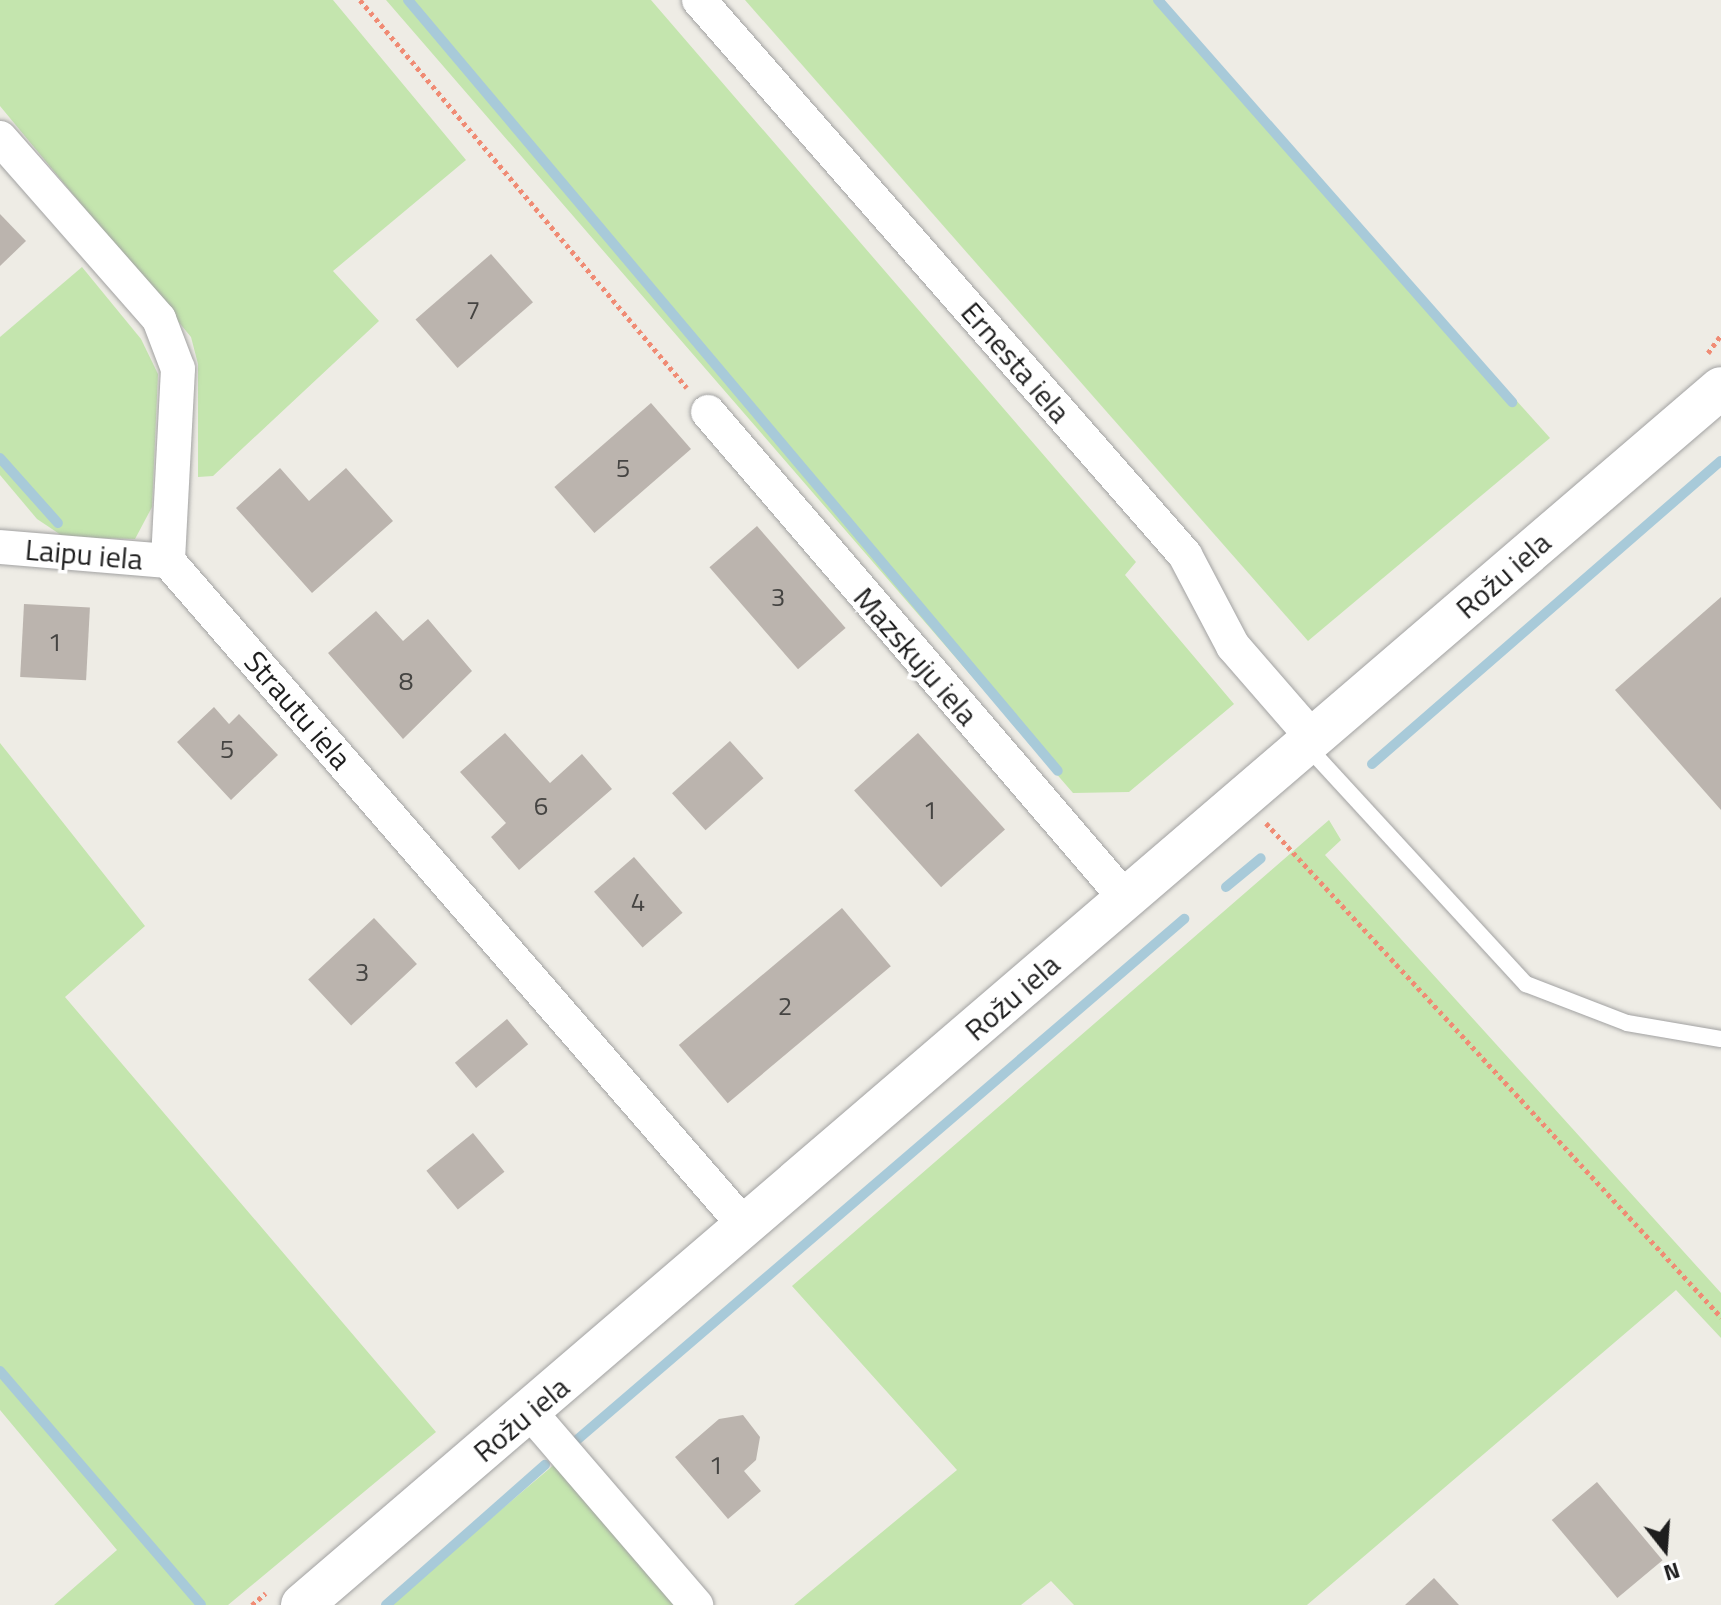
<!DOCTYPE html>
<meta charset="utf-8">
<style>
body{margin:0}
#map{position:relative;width:1721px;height:1605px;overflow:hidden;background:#eeece5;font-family:"Titillium Web",sans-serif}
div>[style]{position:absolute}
.grass>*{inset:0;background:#c4e5ae}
.stream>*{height:10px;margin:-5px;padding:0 5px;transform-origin:5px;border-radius:5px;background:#a8cad9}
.building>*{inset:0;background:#bbb4ae;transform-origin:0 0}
.path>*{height:5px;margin-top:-2.5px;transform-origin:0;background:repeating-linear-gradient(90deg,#f08b74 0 4px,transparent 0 8px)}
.roads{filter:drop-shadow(0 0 2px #a2a2a2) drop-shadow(0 0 2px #a2a2a2)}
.service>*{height:16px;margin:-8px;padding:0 8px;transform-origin:8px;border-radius:8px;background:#fff}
.minor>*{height:34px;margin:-17px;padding:0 17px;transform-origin:17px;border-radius:17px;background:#fff}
.tertiary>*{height:42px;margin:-21px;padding:0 21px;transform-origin:21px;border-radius:21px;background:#fff}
span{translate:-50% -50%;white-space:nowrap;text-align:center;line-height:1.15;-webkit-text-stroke:7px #fff;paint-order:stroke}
.number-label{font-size:26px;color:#454442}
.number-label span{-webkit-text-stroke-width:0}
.street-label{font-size:30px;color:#1e1e1e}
.north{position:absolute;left:1625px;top:1509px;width:80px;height:80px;-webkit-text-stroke:6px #fff;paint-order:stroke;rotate:163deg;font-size:22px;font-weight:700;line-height:32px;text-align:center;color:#1e1e1e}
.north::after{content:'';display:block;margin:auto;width:28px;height:36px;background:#1e1e1e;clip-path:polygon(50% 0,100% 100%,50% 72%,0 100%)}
</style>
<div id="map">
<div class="grass">
<div style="clip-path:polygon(0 0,333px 0,466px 160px,333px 271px,379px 321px,213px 476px,198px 477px,198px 364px,191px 337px,0 106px)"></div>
<div style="clip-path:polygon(386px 0,651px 0,1136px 562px,1125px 575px,1234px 704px,1129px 792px,1073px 793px)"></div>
<div style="clip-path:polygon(745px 0,1156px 0,1550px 438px,1308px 641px)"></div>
<div style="clip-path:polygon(82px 267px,141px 339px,158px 374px,152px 507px,135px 539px,64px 537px,37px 519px,0 475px,0 337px)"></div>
<div style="clip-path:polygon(0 743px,145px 926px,65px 997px,436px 1432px,228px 1605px,54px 1605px,117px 1550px,0 1410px)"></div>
<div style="clip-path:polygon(1329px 820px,1341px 840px,1325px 855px,1721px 1293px,1721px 1338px,1676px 1290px,1307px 1605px,1074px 1605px,1051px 1581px,1021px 1605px,794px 1605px,957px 1470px,792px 1286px)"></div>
<div style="clip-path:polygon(556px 1463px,679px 1605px,389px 1605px)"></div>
</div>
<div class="stream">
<div style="left:408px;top:0;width:1008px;rotate:49.87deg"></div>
<div style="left:1158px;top:0;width:536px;rotate:48.63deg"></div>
<div style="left:0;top:458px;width:87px;rotate:48.3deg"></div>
<div style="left:1372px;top:764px;width:462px;rotate:-41deg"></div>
<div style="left:1226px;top:887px;width:45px;rotate:-39.6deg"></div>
<div style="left:0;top:1371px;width:308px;rotate:49.3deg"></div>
<div style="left:578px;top:1439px;width:799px;rotate:-40.63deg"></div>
<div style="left:386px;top:1605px;width:212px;rotate:-41.4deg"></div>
</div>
<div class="building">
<div style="clip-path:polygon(0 214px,26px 241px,0 266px)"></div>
<div style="left:491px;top:254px;width:64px;height:100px;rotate:49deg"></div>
<div style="left:651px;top:403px;width:61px;height:128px;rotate:49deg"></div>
<div style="clip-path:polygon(280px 468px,309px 501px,346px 468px,393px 521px,312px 593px,236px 508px)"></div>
<div style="left:757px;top:526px;width:135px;height:63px;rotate:49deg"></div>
<div style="clip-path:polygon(1721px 597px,1721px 810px,1615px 690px)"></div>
<div style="left:24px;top:604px;width:66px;height:73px;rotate:3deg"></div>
<div style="clip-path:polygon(376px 611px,403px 641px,428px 619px,472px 671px,403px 739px,328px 653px)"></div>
<div style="clip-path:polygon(214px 707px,229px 724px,239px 714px,278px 755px,231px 800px,177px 742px)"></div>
<div style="clip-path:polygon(505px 733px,550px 783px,582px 754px,612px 789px,519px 870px,491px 837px,506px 823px,460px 772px)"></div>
<div style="left:918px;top:733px;width:130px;height:86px;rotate:48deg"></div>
<div style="left:730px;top:741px;width:50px;height:78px;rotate:48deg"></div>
<div style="left:634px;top:857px;width:74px;height:53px;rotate:49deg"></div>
<div style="left:842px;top:908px;width:76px;height:213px;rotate:50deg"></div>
<div style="left:374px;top:918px;width:63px;height:90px;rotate:47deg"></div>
<div style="left:507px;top:1019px;width:33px;height:68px;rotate:50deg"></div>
<div style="left:473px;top:1133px;width:50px;height:60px;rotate:51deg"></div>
<div style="clip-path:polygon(743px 1415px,760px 1437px,756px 1460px,744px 1471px,761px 1491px,728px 1519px,675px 1457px,719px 1419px)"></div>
<div style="left:1597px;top:1482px;width:102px;height:59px;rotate:50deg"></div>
<div style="clip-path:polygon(1434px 1578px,1459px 1605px,1405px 1605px)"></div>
</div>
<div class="path">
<div style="left:360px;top:0;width:507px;rotate:49.88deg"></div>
<div style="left:1708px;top:353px;width:22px;rotate:-54deg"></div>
<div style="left:1266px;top:823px;width:672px;rotate:47.35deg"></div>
<div style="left:252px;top:1605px;width:18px;rotate:-41deg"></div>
</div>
<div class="roads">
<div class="service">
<div style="left:1306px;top:745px;width:325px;rotate:47.4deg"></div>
<div style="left:1526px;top:984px;width:108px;rotate:21.1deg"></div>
<div style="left:1627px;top:1023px;width:95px;rotate:9.7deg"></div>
</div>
<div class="minor">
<div style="left:699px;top:0;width:738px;rotate:48.79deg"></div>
<div style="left:1185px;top:555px;width:103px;rotate:62.2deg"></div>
<div style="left:1233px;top:646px;width:122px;rotate:49deg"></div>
<div style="left:0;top:138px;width:241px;rotate:48.7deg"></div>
<div style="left:159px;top:319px;width:53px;rotate:69.2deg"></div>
<div style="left:178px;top:369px;width:192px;rotate:93deg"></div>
<div style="left:168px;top:561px;width:882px;rotate:49.05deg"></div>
<div style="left:708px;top:412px;width:642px;rotate:49.36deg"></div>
<div style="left:0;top:547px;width:169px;rotate:4.8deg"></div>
<div style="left:530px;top:1412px;width:255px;rotate:49.3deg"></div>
</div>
<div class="tertiary">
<div style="left:302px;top:1605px;width:1869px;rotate:-40.62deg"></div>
</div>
</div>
<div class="number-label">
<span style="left:473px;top:310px">7</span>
<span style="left:623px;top:468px">5</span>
<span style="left:778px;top:597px">3</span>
<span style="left:55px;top:642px">1</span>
<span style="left:406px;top:681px">8</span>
<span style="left:227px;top:749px">5</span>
<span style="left:541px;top:806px">6</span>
<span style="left:930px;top:810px">1</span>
<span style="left:638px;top:902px">4</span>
<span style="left:362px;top:972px">3</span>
<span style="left:785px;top:1006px">2</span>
<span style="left:716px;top:1465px">1</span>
</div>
<div class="street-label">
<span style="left:1016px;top:362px;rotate:49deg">Ernesta iela</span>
<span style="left:84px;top:554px;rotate:5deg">Laipu iela</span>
<span style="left:1503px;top:575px;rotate:-41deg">Rožu iela</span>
<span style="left:916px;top:656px;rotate:49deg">Mazskuju iela</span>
<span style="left:298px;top:710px;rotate:49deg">Strautu iela</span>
<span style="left:1012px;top:997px;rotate:-41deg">Rožu iela</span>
<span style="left:521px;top:1419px;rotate:-40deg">Rožu iela</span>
</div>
<div class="north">N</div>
</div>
